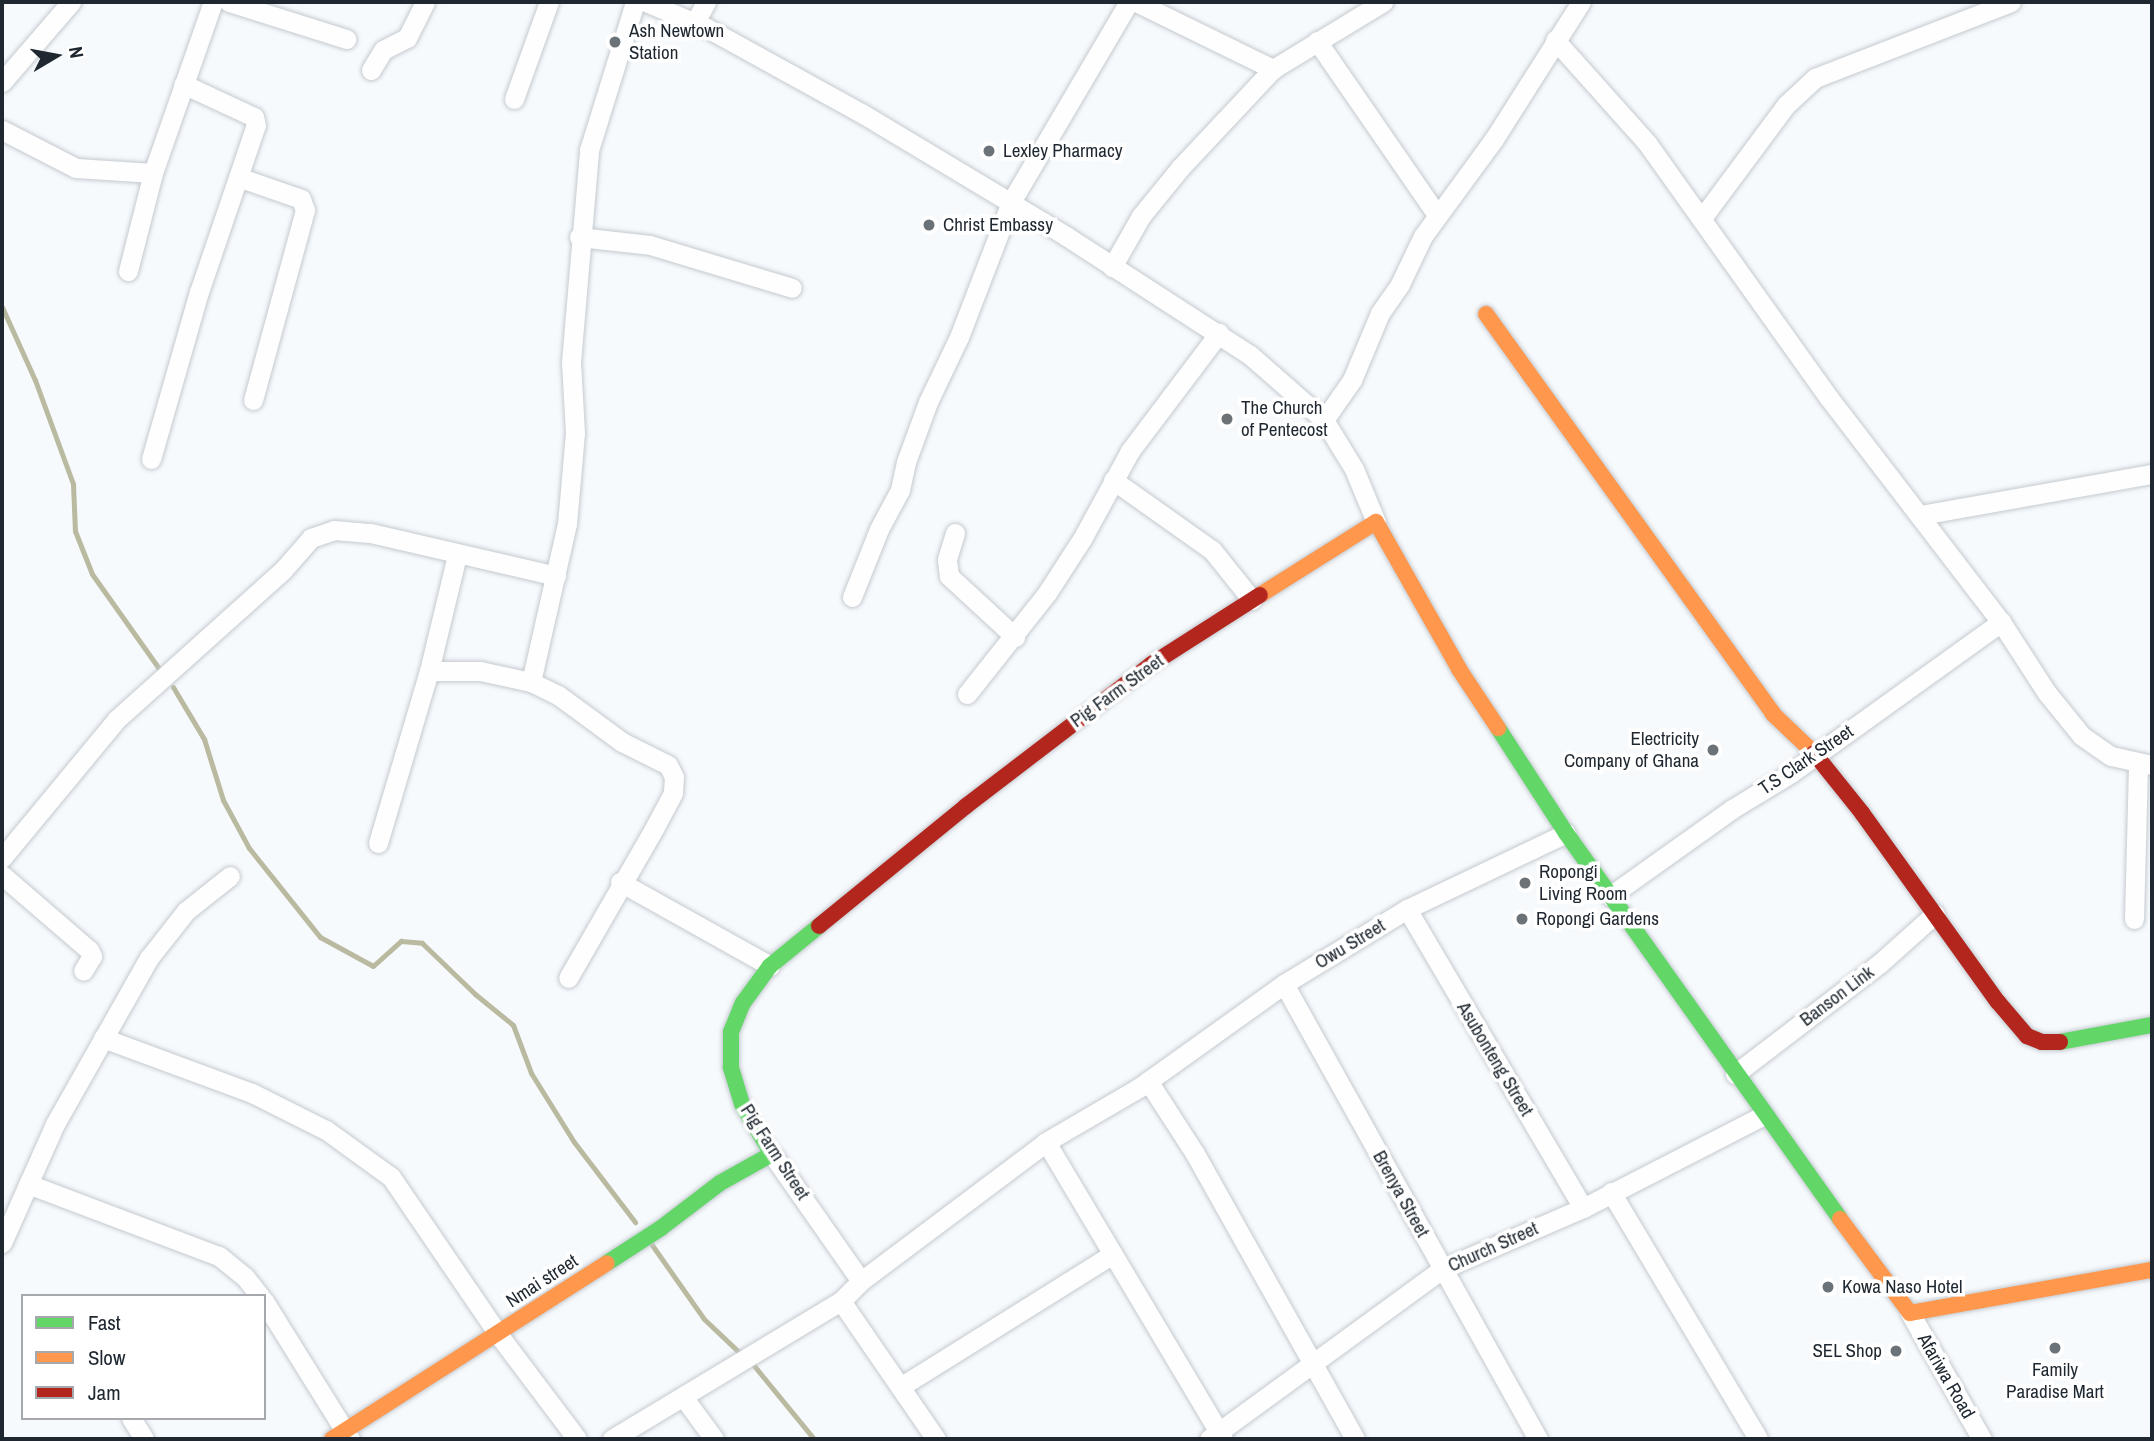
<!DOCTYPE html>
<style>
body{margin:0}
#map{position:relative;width:2154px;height:1441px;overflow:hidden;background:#f7fafd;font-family:"Archivo Narrow",sans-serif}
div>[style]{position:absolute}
.stream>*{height:5px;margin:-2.5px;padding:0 2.5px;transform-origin:2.5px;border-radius:2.5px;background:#b9baa0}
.roads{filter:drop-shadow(0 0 2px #c4cacf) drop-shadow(0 0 2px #c4cacf)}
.street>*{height:19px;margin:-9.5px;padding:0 9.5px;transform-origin:9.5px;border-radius:9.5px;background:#fefeff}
.fast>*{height:16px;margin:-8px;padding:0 8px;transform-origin:8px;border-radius:8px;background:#63d668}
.slow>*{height:16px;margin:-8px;padding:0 8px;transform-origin:8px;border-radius:8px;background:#ff974d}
.jam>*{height:16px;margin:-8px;padding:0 8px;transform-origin:8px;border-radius:8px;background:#b3261e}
.dots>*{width:19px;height:19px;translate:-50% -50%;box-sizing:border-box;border:4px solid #fff;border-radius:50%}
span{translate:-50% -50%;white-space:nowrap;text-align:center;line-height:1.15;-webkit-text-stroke:7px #fff;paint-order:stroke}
.poi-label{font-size:19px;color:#1f2831}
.left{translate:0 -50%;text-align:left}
.right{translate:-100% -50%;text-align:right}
.street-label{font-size:19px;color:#1f2831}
.frame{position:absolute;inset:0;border:4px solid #1f2831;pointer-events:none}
.legend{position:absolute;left:21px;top:1294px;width:245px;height:126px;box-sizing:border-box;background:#fff;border:2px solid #a5a9ad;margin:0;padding:9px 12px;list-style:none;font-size:21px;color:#1f2831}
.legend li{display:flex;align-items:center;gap:14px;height:35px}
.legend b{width:35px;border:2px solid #a5a9ad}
.north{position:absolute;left:21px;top:21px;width:70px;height:70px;-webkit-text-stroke:5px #fff;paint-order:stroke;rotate:80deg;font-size:19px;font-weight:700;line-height:28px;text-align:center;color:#1f2831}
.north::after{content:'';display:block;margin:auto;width:24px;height:32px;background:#1f2831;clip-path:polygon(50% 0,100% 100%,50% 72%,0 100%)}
</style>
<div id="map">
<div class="stream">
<div style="left:2px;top:307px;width:80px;rotate:65.7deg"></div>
<div style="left:35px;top:380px;width:111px;rotate:69.9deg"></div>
<div style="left:73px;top:484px;width:47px;rotate:87.6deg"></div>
<div style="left:75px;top:531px;width:46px;rotate:68.4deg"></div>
<div style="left:92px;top:574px;width:118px;rotate:54.7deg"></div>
<div style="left:173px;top:687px;width:61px;rotate:59.2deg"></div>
<div style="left:204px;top:739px;width:64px;rotate:72.7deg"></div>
<div style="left:223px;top:800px;width:55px;rotate:61.6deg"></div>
<div style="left:249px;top:848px;width:114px;rotate:51.4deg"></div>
<div style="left:320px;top:937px;width:60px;rotate:28.7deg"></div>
<div style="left:373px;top:966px;width:38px;rotate:-42deg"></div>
<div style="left:401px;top:941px;width:21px;rotate:5deg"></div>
<div style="left:422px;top:943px;width:74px;rotate:43.9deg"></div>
<div style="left:475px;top:994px;width:49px;rotate:39.2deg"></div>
<div style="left:513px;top:1025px;width:51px;rotate:69.4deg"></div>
<div style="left:531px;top:1073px;width:81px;rotate:58.1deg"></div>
<div style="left:574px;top:1142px;width:101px;rotate:52.7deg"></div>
<div style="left:652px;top:1245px;width:90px;rotate:54.9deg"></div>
<div style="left:704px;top:1319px;width:54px;rotate:43.5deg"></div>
<div style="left:751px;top:1362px;width:99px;rotate:50.7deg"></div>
</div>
<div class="roads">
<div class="street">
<div style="left:229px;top:2px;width:123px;rotate:17.5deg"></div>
<div style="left:646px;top:2px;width:66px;rotate:23.1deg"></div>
<div style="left:707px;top:28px;width:178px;rotate:28.9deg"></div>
<div style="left:863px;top:114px;width:237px;rotate:31deg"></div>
<div style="left:1066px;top:236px;width:219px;rotate:32.9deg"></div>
<div style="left:1250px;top:355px;width:98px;rotate:41.3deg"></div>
<div style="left:1324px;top:420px;width:57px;rotate:58.5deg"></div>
<div style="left:1354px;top:469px;width:57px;rotate:67.5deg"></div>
<div style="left:1136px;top:2px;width:153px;rotate:26.1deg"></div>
<div style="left:695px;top:22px;width:23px;rotate:-61deg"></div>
<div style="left:1555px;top:40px;width:138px;rotate:48.2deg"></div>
<div style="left:1647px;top:143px;width:313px;rotate:54.5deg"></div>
<div style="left:1829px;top:398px;width:282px;rotate:52.5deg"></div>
<div style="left:2001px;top:622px;width:85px;rotate:57.1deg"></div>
<div style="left:2047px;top:693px;width:55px;rotate:50.9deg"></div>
<div style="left:2082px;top:736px;width:35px;rotate:35deg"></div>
<div style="left:2111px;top:756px;width:42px;rotate:12.4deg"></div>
<div style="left:1317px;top:41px;width:211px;rotate:55.4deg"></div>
<div style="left:371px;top:70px;width:23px;rotate:-59deg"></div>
<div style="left:383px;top:50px;width:27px;rotate:-27deg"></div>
<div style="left:407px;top:38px;width:40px;rotate:-63.4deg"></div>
<div style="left:2px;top:82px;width:106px;rotate:-49.2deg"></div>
<div style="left:514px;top:99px;width:103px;rotate:-70.2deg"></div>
<div style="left:2px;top:130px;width:83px;rotate:27.2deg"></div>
<div style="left:76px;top:168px;width:77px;rotate:3.7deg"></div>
<div style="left:238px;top:177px;width:67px;rotate:19.2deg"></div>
<div style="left:301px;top:199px;width:12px;rotate:70deg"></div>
<div style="left:305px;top:210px;width:197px;rotate:105.3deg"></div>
<div style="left:1702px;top:218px;width:141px;rotate:-53.4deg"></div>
<div style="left:1786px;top:105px;width:40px;rotate:-43deg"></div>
<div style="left:1815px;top:78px;width:210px;rotate:-21.2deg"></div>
<div style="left:579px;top:237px;width:71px;rotate:6.4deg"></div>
<div style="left:650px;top:245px;width:148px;rotate:16.8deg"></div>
<div style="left:1112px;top:267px;width:59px;rotate:-60.4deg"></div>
<div style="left:1141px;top:216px;width:62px;rotate:-50.9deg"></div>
<div style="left:1180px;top:168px;width:136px;rotate:-46.8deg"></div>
<div style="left:1273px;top:69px;width:129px;rotate:-31.3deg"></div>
<div style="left:128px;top:271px;width:101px;rotate:-75.7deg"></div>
<div style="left:153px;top:173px;width:181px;rotate:-70.7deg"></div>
<div style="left:1324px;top:420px;width:49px;rotate:-55deg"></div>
<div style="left:1352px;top:380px;width:73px;rotate:-67.3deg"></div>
<div style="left:1380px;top:313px;width:35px;rotate:-55deg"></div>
<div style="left:1400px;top:284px;width:53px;rotate:-64.4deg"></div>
<div style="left:1423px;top:236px;width:120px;rotate:-53.8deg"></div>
<div style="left:1494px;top:139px;width:162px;rotate:-57.6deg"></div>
<div style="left:151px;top:459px;width:174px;rotate:-74deg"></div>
<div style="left:199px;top:292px;width:176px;rotate:-71.2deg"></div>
<div style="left:256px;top:125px;width:8px;rotate:-104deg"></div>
<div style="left:254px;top:117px;width:78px;rotate:-155.1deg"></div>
<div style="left:1113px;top:480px;width:121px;rotate:35.3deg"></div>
<div style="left:1212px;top:550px;width:64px;rotate:51.3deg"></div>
<div style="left:1921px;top:515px;width:235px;rotate:-10.1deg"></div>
<div style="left:955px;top:533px;width:28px;rotate:107deg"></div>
<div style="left:947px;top:560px;width:16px;rotate:83deg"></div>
<div style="left:949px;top:576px;width:90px;rotate:42.7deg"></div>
<div style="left:852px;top:597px;width:73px;rotate:-68.3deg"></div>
<div style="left:879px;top:529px;width:44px;rotate:-61.7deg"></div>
<div style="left:900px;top:490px;width:29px;rotate:-78deg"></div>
<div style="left:906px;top:462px;width:64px;rotate:-69.9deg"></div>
<div style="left:928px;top:402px;width:72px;rotate:-64.5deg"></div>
<div style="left:959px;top:337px;width:145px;rotate:-68.9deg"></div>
<div style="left:1011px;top:202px;width:232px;rotate:-59.5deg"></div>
<div style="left:429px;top:671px;width:51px"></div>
<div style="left:480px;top:671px;width:52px;rotate:12.2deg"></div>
<div style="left:531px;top:682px;width:30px;rotate:26deg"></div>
<div style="left:558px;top:695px;width:79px;rotate:36.3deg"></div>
<div style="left:622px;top:742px;width:51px;rotate:26.6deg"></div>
<div style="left:668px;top:765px;width:13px;rotate:63deg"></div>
<div style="left:674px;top:777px;width:16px;rotate:94deg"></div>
<div style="left:673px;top:793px;width:38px;rotate:118deg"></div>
<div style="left:655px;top:827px;width:174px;rotate:119.9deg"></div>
<div style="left:531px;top:682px;width:162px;rotate:-77.2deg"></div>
<div style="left:567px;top:524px;width:91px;rotate:-85deg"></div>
<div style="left:575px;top:433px;width:71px;rotate:-93.2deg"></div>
<div style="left:571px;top:362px;width:213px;rotate:-85.1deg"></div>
<div style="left:589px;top:150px;width:155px;rotate:-72.7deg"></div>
<div style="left:967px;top:694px;width:129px;rotate:-51.6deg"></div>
<div style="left:1047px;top:593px;width:64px;rotate:-57.1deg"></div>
<div style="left:1082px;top:539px;width:100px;rotate:-61.4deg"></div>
<div style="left:1130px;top:451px;width:148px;rotate:-53deg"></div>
<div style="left:378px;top:843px;width:179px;rotate:-73.5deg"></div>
<div style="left:429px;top:671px;width:119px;rotate:-76.4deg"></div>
<div style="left:2px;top:858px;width:180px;rotate:-50.4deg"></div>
<div style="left:117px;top:719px;width:223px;rotate:-41.9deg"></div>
<div style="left:283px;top:570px;width:43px;rotate:-48.8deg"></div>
<div style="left:311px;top:538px;width:24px;rotate:-19deg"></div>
<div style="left:334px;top:530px;width:36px;rotate:5deg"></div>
<div style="left:370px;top:533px;width:191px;rotate:13deg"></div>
<div style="left:2px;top:875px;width:115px;rotate:40.8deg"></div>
<div style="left:89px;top:950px;width:7px;rotate:63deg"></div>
<div style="left:92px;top:956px;width:17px;rotate:121deg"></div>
<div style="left:620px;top:882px;width:172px;rotate:29.2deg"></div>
<div style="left:1610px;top:896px;width:150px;rotate:-35.5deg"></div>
<div style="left:1732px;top:809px;width:69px;rotate:-31.4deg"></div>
<div style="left:1791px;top:773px;width:259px;rotate:-35.7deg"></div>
<div style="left:1407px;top:909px;width:347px;rotate:59.5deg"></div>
<div style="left:2134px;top:919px;width:156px;rotate:-88.5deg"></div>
<div style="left:1284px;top:984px;width:521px;rotate:60.83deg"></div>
<div style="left:103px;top:1038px;width:159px;rotate:20.3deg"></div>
<div style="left:252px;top:1093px;width:83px;rotate:26.6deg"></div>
<div style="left:326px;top:1130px;width:80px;rotate:35.9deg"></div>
<div style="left:391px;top:1177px;width:190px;rotate:55.7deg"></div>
<div style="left:498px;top:1334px;width:131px;rotate:53deg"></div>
<div style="left:1735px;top:1074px;width:181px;rotate:-37.4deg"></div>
<div style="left:1879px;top:964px;width:75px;rotate:-41.8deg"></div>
<div style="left:1148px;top:1081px;width:85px;rotate:57.1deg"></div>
<div style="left:1194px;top:1152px;width:329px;rotate:60.7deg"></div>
<div style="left:1046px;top:1142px;width:346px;rotate:59.2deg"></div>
<div style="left:772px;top:1154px;width:155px;rotate:55deg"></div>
<div style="left:861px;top:1281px;width:231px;rotate:-36.9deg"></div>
<div style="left:1046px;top:1142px;width:109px;rotate:-30.3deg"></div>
<div style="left:1140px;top:1087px;width:177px;rotate:-35.6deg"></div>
<div style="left:1284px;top:984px;width:144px;rotate:-31.4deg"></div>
<div style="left:1407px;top:909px;width:176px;rotate:-25.5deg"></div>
<div style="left:28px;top:1184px;width:204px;rotate:20.7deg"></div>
<div style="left:219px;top:1256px;width:33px;rotate:39deg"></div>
<div style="left:245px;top:1277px;width:24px;rotate:52deg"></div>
<div style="left:1611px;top:1192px;width:287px;rotate:59.2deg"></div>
<div style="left:2px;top:1243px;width:130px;rotate:-66deg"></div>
<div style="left:55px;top:1124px;width:191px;rotate:-60.5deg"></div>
<div style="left:149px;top:958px;width:60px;rotate:-51.8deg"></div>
<div style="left:186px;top:911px;width:56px;rotate:-38.5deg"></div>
<div style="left:264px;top:1301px;width:163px;rotate:58.1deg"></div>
<div style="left:841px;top:1301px;width:168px;rotate:55.5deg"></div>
<div style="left:1910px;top:1313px;width:145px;rotate:60.3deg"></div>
<div style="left:900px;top:1387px;width:251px;rotate:-32deg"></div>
<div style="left:684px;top:1398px;width:51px;rotate:53.8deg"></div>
<div style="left:131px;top:1418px;width:25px;rotate:58deg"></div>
<div style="left:612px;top:1439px;width:267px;rotate:-31.1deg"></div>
<div style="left:841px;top:1301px;width:28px;rotate:-45deg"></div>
<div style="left:1209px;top:1439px;width:288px;rotate:-36.1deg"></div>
<div style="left:1442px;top:1269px;width:154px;rotate:-23.4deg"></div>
<div style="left:1583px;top:1208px;width:203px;rotate:-27.2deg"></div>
</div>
<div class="fast">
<div style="left:1498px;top:728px;width:125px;rotate:57.1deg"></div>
<div style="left:1566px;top:833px;width:473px;rotate:54.6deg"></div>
<div style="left:2060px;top:1042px;width:94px;rotate:-10.5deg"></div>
<div style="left:607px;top:1263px;width:64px;rotate:-32.9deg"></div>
<div style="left:661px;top:1228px;width:74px;rotate:-37.3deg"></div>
<div style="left:720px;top:1183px;width:60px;rotate:-29.1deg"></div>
<div style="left:772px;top:1154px;width:58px;rotate:-121deg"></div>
<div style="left:742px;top:1104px;width:39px;rotate:-107deg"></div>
<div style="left:731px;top:1067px;width:35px;rotate:-90deg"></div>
<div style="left:731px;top:1032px;width:31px;rotate:-68deg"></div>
<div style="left:743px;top:1003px;width:46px;rotate:-53.9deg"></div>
<div style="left:770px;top:966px;width:63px;rotate:-39.2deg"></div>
</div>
<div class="slow">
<div style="left:1486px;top:314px;width:492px;rotate:54.3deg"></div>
<div style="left:1773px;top:714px;width:57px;rotate:43.6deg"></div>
<div style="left:1260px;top:595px;width:137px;rotate:-32.2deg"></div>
<div style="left:1376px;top:522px;width:169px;rotate:60.5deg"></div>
<div style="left:1459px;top:669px;width:71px;rotate:56.5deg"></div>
<div style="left:1840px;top:1219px;width:117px;rotate:53.3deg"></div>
<div style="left:1910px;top:1313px;width:246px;rotate:-10.1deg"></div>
<div style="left:332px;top:1439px;width:326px;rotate:-32.6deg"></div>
</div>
<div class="jam">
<div style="left:1814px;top:753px;width:77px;rotate:51.3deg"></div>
<div style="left:1862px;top:813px;width:233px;rotate:54.3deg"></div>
<div style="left:1998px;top:1002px;width:45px;rotate:49.5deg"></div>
<div style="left:2027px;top:1036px;width:16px;rotate:22deg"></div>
<div style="left:2042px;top:1042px;width:18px"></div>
<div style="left:819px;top:926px;width:190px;rotate:-39.2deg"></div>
<div style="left:966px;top:806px;width:234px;rotate:-37.4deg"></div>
<div style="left:1152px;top:664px;width:128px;rotate:-32.6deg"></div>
</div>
</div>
<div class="dots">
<div style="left:615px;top:42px;background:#6b7278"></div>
<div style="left:989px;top:151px;background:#6b7278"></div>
<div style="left:929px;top:225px;background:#6b7278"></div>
<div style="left:1227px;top:419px;background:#6b7278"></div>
<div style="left:1713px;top:750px;background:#6b7278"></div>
<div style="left:1525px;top:883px;background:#6b7278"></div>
<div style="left:1522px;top:919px;background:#6b7278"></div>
<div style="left:1828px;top:1287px;background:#6b7278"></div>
<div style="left:2055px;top:1348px;background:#6b7278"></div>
<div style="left:1896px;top:1351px;background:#6b7278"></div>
</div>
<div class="poi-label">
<span class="left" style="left:629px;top:42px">Ash Newtown<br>Station</span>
<span class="left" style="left:1003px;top:151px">Lexley Pharmacy</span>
<span class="left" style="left:943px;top:225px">Christ Embassy</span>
<span class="left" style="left:1241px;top:419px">The Church<br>of Pentecost</span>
<span class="right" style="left:1699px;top:750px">Electricity<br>Company of Ghana</span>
<span class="left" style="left:1539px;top:883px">Ropongi<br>Living Room</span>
<span class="left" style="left:1536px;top:919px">Ropongi Gardens</span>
<span class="left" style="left:1842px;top:1287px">Kowa Naso Hotel</span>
<span class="right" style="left:1882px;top:1351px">SEL Shop</span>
<span style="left:2055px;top:1381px">Family<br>Paradise Mart</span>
</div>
<div class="street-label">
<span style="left:1117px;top:691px;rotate:-36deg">Pig Farm Street</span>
<span style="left:1806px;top:760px;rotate:-34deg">T.S Clark Street</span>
<span style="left:1350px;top:944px;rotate:-31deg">Owu Street</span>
<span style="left:1837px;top:996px;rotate:-37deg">Banson Link</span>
<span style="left:1495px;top:1059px;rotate:59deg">Asubonteng Street</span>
<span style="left:775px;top:1152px;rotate:57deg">Pig Farm Street</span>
<span style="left:1401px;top:1194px;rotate:61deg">Brenya Street</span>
<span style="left:1493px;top:1247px;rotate:-24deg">Church Street</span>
<span style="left:542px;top:1281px;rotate:-33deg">Nmai street</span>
<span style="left:1946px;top:1376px;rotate:60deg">Afariwa Road</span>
</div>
<div class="frame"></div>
<ul class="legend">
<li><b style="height:9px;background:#63d668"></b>Fast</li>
<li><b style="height:9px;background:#ff974d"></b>Slow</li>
<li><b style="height:9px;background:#b3261e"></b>Jam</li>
</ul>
<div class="north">N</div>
</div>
